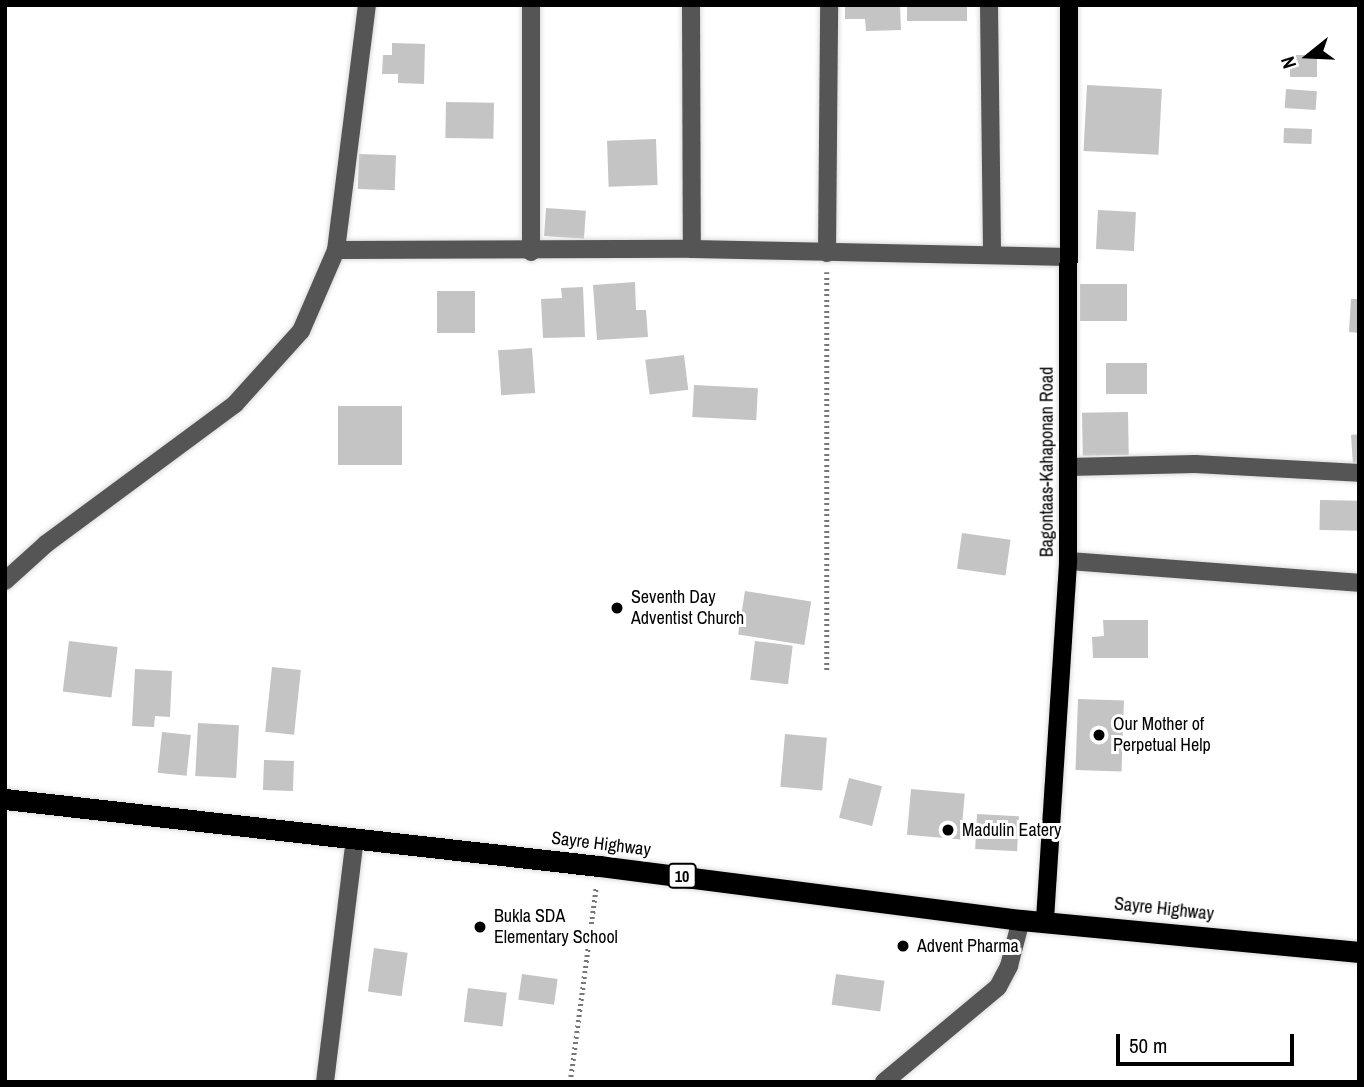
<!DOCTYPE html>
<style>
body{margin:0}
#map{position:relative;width:1364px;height:1087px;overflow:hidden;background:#fff;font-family:"Archivo Narrow",sans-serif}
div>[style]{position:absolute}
.building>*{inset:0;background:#c4c4c4;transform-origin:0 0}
.path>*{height:4.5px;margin-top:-2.25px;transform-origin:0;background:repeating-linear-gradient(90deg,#777 0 2px,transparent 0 5.5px)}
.roads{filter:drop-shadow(0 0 2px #dbdbdb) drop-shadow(0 0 2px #dbdbdb)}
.minor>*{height:18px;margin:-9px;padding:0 9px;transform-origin:9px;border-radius:9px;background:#555}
.major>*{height:18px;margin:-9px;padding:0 9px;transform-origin:9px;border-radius:9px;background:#000}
.highway>*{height:21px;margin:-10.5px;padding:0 10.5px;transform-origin:10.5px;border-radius:10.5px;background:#000}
.dots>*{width:19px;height:19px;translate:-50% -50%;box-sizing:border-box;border:4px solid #fff;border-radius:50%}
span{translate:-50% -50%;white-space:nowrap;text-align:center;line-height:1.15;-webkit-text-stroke:6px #fff;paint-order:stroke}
.shield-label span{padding:2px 5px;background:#fff;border:2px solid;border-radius:5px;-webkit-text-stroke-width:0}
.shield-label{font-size:16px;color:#000;font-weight:700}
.street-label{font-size:18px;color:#000}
.poi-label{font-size:18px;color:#000}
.left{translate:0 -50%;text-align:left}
.frame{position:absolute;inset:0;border:7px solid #000;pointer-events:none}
.north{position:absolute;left:1273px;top:21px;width:70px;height:70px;-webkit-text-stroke:5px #fff;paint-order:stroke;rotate:252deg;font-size:19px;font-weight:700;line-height:28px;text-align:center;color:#000}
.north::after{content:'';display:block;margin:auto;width:24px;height:32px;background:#000;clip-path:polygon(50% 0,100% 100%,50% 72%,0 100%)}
.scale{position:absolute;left:1116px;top:1034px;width:178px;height:32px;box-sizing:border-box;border:4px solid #000;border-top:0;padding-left:9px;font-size:21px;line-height:24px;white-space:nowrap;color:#000;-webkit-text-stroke:5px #fff;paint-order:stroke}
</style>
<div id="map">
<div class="building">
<div style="clip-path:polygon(845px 5px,900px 5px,901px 30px,866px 31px,865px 19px,845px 19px)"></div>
<div style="left:907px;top:5px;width:60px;height:16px"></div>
<div style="clip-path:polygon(392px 43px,425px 44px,424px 84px,398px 83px,398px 74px,382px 74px,383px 55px,392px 55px)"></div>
<div style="left:1290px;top:55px;width:27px;height:22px"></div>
<div style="left:1087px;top:85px;width:75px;height:66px;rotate:3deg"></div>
<div style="left:1286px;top:89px;width:31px;height:19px;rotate:4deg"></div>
<div style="left:446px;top:102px;width:48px;height:36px;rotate:1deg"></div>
<div style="left:1284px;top:128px;width:28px;height:15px;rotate:2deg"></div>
<div style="left:656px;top:139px;width:46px;height:49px;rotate:88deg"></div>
<div style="left:359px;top:154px;width:37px;height:35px;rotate:2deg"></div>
<div style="left:546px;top:208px;width:40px;height:28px;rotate:4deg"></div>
<div style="left:1098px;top:210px;width:38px;height:39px;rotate:3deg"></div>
<div style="clip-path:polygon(635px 282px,636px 310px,646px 310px,648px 337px,597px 340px,593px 285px)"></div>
<div style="left:1080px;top:284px;width:47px;height:37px"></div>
<div style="clip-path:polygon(583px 287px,585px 337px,543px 338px,541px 299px,562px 298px,561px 288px)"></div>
<div style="left:437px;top:291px;width:38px;height:42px"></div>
<div style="clip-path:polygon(1351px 299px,1359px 299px,1359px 333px,1349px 332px)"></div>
<div style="left:532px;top:348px;width:45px;height:34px;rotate:86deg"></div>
<div style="left:684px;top:355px;width:35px;height:39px;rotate:83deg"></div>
<div style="left:1106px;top:363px;width:41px;height:31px"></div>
<div style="left:694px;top:385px;width:64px;height:32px;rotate:3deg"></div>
<div style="left:338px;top:406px;width:64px;height:59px"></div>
<div style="left:1128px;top:412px;width:43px;height:46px;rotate:89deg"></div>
<div style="clip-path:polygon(1359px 434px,1359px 465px,1353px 465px,1351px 435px)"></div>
<div style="left:1320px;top:500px;width:39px;height:30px;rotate:1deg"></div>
<div style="left:962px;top:533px;width:49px;height:36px;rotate:8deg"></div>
<div style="left:745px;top:591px;width:67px;height:44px;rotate:9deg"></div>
<div style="clip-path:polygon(1103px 620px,1148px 620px,1148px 658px,1093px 658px,1092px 637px,1104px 636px)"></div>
<div style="left:69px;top:641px;width:49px;height:51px;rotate:7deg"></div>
<div style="left:755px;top:641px;width:38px;height:39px;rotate:7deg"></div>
<div style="left:272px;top:667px;width:29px;height:65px;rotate:6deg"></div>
<div style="clip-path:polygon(135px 669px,172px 671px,170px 717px,155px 716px,154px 727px,132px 726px)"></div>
<div style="left:1078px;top:699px;width:46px;height:71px;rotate:2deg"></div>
<div style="left:198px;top:723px;width:41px;height:53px;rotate:3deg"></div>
<div style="left:162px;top:732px;width:29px;height:41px;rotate:6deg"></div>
<div style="left:785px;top:734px;width:42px;height:53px;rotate:5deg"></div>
<div style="left:264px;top:760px;width:30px;height:30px;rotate:2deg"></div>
<div style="left:849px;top:778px;width:34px;height:41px;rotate:14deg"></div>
<div style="left:911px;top:789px;width:54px;height:46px;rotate:5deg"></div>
<div style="left:977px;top:814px;width:42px;height:35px;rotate:3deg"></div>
<div style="left:374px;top:948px;width:34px;height:44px;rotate:8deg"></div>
<div style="left:522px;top:974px;width:36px;height:26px;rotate:8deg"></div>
<div style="left:836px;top:974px;width:49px;height:31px;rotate:8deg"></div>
<div style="left:468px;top:988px;width:39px;height:34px;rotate:7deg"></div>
</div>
<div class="path">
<div style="left:827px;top:272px;width:398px;rotate:90deg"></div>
<div style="left:570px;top:1082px;width:196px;rotate:-82.4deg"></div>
</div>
<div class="roads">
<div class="minor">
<div style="left:531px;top:5px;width:247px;rotate:90deg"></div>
<div style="left:691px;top:5px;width:244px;rotate:89.8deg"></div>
<div style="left:989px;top:5px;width:250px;rotate:89.3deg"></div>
<div style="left:336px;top:250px;width:356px;rotate:-0.2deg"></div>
<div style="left:692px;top:249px;width:377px;rotate:1.2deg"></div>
<div style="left:827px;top:253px;width:248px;rotate:-89.5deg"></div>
<div style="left:1068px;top:467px;width:127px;rotate:-1.4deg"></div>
<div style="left:1195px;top:464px;width:164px;rotate:3.1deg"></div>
<div style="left:1068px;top:561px;width:292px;rotate:4.3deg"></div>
<div style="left:5px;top:581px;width:55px;rotate:-42.1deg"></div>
<div style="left:46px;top:544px;width:235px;rotate:-36.5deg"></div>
<div style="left:235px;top:404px;width:98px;rotate:-47.9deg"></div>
<div style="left:301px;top:331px;width:88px;rotate:-66.6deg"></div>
<div style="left:336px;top:250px;width:247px;rotate:-82.8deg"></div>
<div style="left:325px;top:1082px;width:246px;rotate:-83deg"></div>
<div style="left:884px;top:1082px;width:148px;rotate:-39.8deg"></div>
<div style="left:998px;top:987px;width:24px;rotate:-62deg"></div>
<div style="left:1009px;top:966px;width:48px;rotate:-75.4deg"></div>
</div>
<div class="major">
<div style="left:1045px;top:919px;width:359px;rotate:-86.3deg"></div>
<div style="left:1068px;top:561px;width:556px;rotate:-89.9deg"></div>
</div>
<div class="highway">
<div style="left:5px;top:799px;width:598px;rotate:6.44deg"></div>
<div style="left:599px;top:866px;width:425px;rotate:7.3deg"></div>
<div style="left:1021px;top:920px;width:340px;rotate:5.4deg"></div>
</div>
</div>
<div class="dots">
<div style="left:617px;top:608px;background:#000"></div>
<div style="left:1099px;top:735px;background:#000"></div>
<div style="left:948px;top:830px;background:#000"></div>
<div style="left:480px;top:927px;background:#000"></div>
<div style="left:903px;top:946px;background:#000"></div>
</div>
<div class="shield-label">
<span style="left:682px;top:876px">10</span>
</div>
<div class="street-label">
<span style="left:1047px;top:462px;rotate:-90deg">Bagontaas-Kahaponan Road</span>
<span style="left:601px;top:844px;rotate:7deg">Sayre Highway</span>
<span style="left:1164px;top:909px;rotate:6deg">Sayre Highway</span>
</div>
<div class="poi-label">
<span class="left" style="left:631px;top:608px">Seventh Day<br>Adventist Church</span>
<span class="left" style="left:1113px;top:735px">Our Mother of<br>Perpetual Help</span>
<span class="left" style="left:962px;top:830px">Madulin Eatery</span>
<span class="left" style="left:494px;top:927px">Bukla SDA<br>Elementary School</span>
<span class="left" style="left:917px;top:946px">Advent Pharma</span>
</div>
<div class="frame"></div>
<div class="north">N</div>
<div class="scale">50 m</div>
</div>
